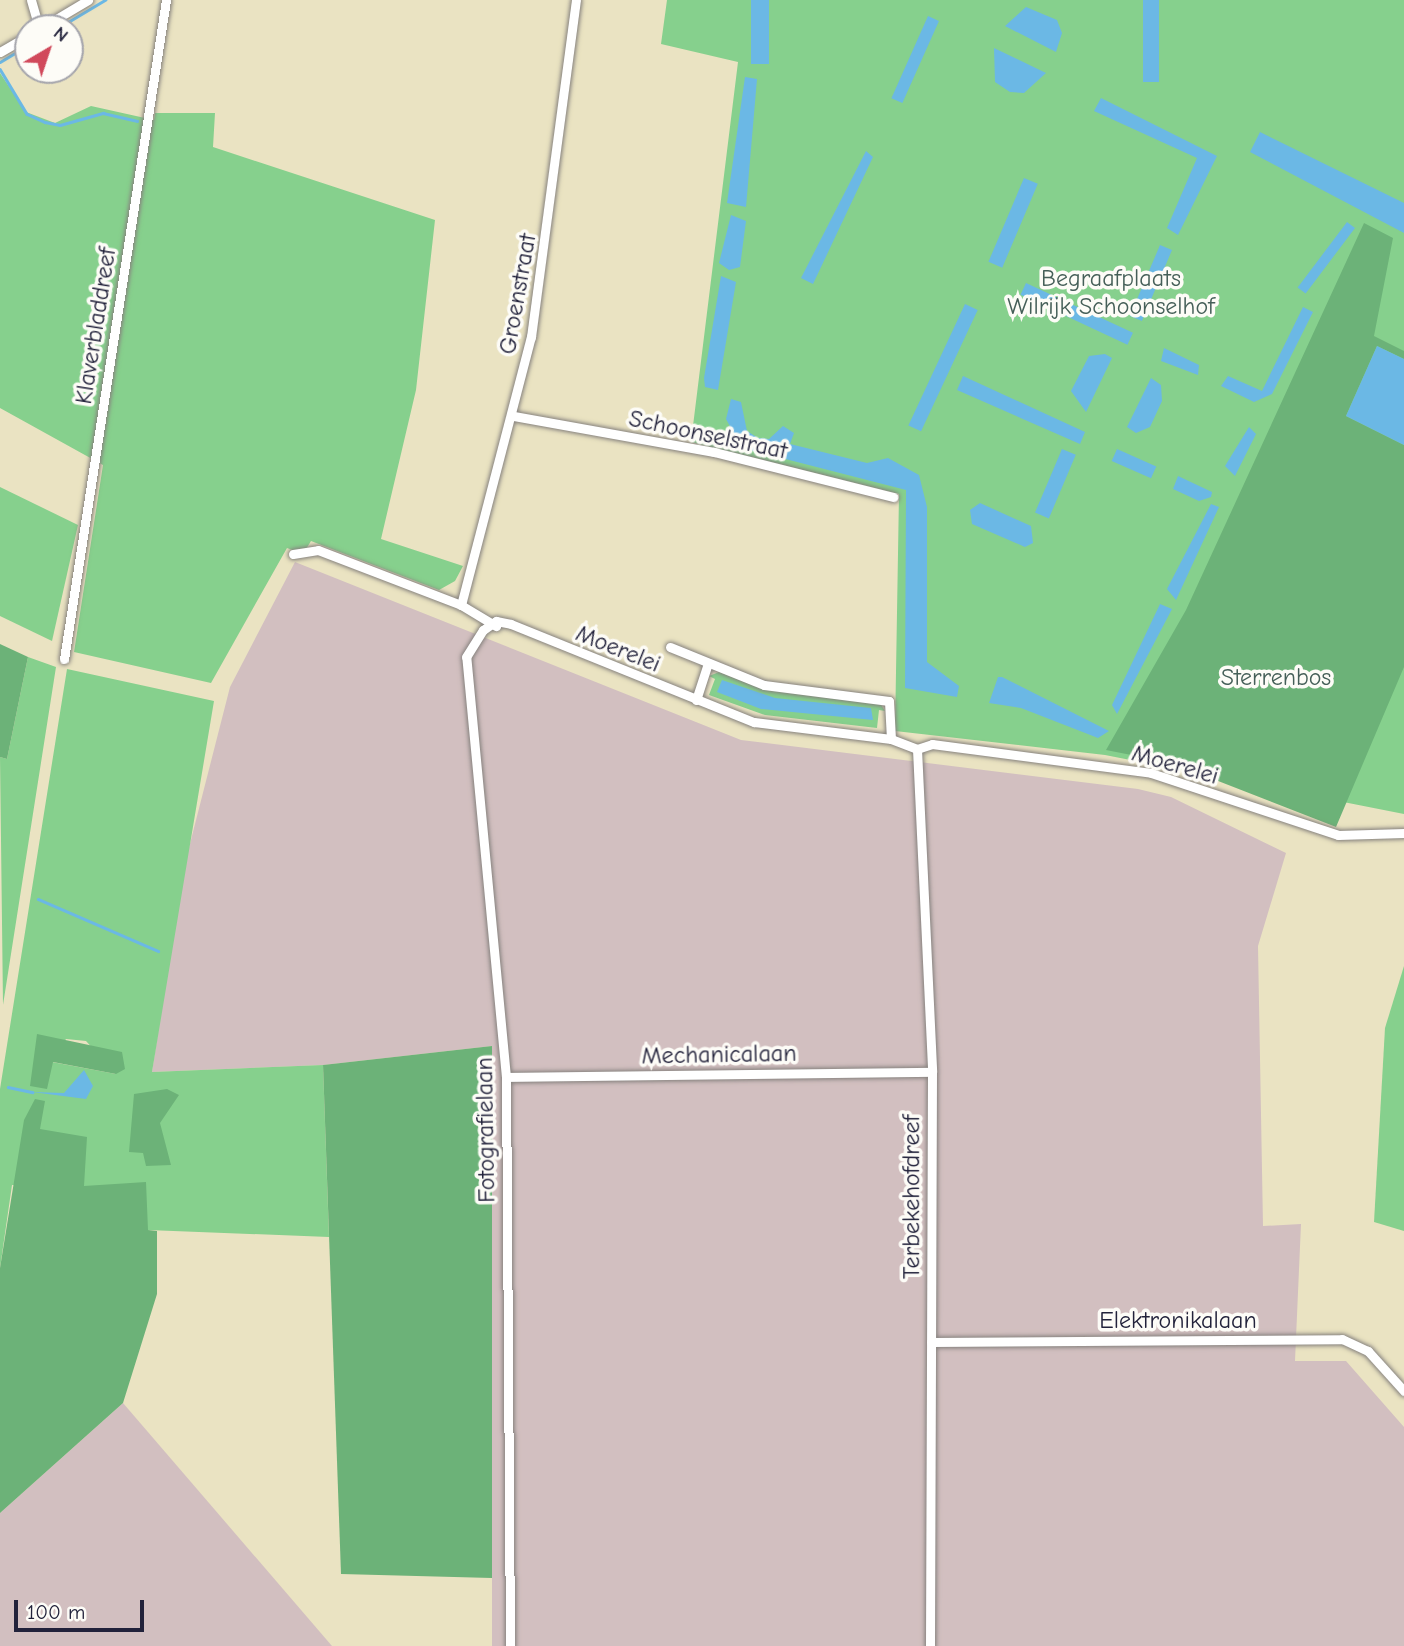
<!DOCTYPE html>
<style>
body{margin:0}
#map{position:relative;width:1404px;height:1646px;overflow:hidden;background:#eae3c2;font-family:"Comic Neue",sans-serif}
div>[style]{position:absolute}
.industrial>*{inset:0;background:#d2bfc0}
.green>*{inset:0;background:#86d08d}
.forest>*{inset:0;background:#6cb278}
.water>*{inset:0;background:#6bb8e5;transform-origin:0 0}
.stream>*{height:2.5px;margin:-1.25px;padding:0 1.25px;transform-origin:1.25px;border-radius:1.25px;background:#6bb8e5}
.roads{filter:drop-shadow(0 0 2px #86827e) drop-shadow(0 0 2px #86827e)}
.minor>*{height:9px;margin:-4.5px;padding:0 4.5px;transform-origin:4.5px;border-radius:4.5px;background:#fff}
span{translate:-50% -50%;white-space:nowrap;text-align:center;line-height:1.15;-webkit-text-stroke:7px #fdfcf7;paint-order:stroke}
.park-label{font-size:24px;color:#455f58}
.street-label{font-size:24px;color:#22223b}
.north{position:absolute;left:14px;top:14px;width:70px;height:70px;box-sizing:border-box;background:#fdfcf7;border:2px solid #a5a5ac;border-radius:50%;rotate:39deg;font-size:19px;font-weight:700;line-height:28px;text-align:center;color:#22223b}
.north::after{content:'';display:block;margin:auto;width:24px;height:32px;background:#d1495b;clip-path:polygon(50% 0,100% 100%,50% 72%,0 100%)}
.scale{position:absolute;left:14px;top:1600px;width:130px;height:32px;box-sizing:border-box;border:4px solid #22223b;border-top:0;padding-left:9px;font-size:21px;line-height:24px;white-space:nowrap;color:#22223b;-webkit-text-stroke:5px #fdfcf7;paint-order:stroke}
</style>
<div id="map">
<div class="industrial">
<div style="clip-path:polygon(295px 562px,741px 740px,1138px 789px,1171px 797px,1286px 853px,1258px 946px,1263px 1226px,1301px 1224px,1295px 1361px,1346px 1361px,1404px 1427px,1404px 1646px,492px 1646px,492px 1046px,323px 1065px,152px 1072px,182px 875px,230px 687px)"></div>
<div style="clip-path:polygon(123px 1403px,332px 1646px,0 1646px,0 1513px)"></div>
</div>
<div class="green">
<div style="clip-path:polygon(667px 0,1404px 0,1404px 814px,1105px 755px,895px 731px,899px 494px,691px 442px,738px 62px,661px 44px)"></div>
<div style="clip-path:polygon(0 73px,26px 112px,55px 123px,91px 106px,154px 120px,155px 113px,215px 113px,213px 147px,435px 220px,416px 390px,381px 539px,463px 566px,455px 581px,439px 590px,311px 541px,303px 554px,287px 548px,211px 683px,74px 652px,103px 465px,0 408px)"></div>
<div style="clip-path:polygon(0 487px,78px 525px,52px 641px,0 616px)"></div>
<div style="clip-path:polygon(28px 657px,56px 667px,3px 1005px,0 757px,7px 759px)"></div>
<div style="clip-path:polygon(evenodd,67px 669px,214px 701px,152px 1072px,323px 1065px,329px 1237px,148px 1230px,84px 1187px,12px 1185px,0 1268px,0 1089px,67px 669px,66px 1039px,86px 1041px,116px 1074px,52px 1062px,66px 1039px)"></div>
<div style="clip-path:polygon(719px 672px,759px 687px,880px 703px,885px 711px,879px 710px,877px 728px,765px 715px,709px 695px,715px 679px,709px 676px)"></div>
<div style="clip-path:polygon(1404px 966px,1404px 1231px,1374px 1222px,1385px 1028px)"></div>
</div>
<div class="forest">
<div style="clip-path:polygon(1364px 223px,1393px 238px,1374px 336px,1404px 351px,1404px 359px,1377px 346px,1346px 416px,1404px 445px,1404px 667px,1336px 827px,1172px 763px,1106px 750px,1186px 610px)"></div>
<div style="clip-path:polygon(0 644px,28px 657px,7px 759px,0 757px)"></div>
<div style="clip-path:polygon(37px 1034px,122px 1052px,125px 1069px,116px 1074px,53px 1062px,47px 1089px,30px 1086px)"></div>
<div style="clip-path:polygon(492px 1046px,492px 1578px,341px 1574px,323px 1065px)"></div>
<div style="clip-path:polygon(167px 1089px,179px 1095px,160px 1123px,171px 1165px,146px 1166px,143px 1153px,129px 1152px,134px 1094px)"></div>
<div style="clip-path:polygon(35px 1099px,45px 1101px,40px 1129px,87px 1137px,84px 1186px,146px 1182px,148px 1230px,157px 1231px,157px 1294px,123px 1403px,0 1513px,0 1268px,24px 1120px)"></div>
</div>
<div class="water">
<div style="left:751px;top:0;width:18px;height:64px"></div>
<div style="left:1143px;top:0;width:16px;height:82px"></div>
<div style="clip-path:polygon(1026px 7px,1057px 20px,1062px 33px,1056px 52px,1005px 26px)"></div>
<div style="left:928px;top:16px;width:12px;height:90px;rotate:24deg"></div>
<div style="clip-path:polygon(994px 48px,1046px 73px,1024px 93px,1010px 92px,995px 82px)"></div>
<div style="clip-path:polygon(745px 77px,757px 79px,746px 207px,727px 203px)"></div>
<div style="clip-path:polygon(1101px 98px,1217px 156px,1178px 235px,1167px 228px,1197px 158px,1094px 111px)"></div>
<div style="clip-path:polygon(1260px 132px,1404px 203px,1404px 233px,1250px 152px)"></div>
<div style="clip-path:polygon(866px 151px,873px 157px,813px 284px,801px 278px)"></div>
<div style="left:1024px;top:178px;width:15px;height:91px;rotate:23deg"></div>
<div style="clip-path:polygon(731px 215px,746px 221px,740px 267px,729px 270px,719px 263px)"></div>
<div style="left:1347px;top:222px;width:10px;height:82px;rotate:37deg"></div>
<div style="left:1160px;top:245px;width:13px;height:77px;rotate:23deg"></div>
<div style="clip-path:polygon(721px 276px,736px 282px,718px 390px,705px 387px,704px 378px)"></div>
<div style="left:1026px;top:283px;width:118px;height:13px;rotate:25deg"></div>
<div style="left:965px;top:304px;width:14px;height:134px;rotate:25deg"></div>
<div style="clip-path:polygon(1303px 307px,1313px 312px,1272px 394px,1254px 402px,1221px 386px,1228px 376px,1262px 391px)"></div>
<div style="clip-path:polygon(1377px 346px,1404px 359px,1404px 445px,1346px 416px)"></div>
<div style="clip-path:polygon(1164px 348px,1199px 365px,1198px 375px,1161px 361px)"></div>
<div style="clip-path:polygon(1105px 354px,1112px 358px,1086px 412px,1071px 391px,1089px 356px)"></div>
<div style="clip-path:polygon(963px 376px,1085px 432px,1080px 444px,957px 390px)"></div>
<div style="clip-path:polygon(1151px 378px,1161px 385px,1162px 401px,1150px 427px,1136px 433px,1127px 427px)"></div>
<div style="clip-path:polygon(731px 399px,741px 402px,747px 431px,758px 438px,769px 439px,783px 426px,794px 433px,790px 444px,867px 463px,888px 458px,919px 475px,927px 507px,927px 662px,959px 686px,957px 697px,905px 688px,906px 490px,742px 448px,726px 419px)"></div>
<div style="clip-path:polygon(1249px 427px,1256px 434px,1235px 476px,1225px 466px)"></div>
<div style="left:1062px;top:449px;width:15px;height:69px;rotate:23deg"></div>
<div style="left:1117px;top:449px;width:43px;height:13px;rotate:24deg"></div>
<div style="clip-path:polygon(1178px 476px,1212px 492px,1211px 497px,1199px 501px,1173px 489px)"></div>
<div style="clip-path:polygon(980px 503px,1031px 526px,1033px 543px,1025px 547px,972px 524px,970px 510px)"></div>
<div style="clip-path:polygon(1211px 504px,1219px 507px,1176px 600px,1167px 589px)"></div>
<div style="clip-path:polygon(1160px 604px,1172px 609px,1117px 714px,1112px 705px)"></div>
<div style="clip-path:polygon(998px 677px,1002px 677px,1109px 731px,1098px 738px,1021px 708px,989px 703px)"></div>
<div style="clip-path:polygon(722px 680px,775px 698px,871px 708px,873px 720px,761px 709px,717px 692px)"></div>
<div style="clip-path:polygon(84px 1070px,93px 1086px,86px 1099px,32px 1092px,64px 1093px)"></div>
</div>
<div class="stream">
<div style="left:58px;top:28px;width:55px;rotate:-30.8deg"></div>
<div style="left:0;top:62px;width:33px;rotate:-31deg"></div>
<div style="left:0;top:69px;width:52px;rotate:59deg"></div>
<div style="left:27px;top:114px;width:20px;rotate:24deg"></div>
<div style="left:45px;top:122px;width:15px;rotate:11deg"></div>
<div style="left:60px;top:125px;width:45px;rotate:-15.6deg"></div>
<div style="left:103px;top:113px;width:35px;rotate:13deg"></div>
<div style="left:38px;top:899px;width:131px;rotate:23.4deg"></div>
<div style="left:8px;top:1087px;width:25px;rotate:12deg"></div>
</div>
<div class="roads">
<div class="minor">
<div style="left:31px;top:0;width:29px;rotate:74deg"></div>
<div style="left:41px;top:28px;width:55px;rotate:-30.8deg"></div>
<div style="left:0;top:52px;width:32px;rotate:-30deg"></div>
<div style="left:514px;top:416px;width:203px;rotate:10.2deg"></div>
<div style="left:714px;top:452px;width:185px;rotate:14.1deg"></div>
<div style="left:293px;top:554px;width:25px;rotate:-9deg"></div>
<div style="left:318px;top:550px;width:153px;rotate:21deg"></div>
<div style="left:461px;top:605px;width:41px;rotate:31deg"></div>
<div style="left:461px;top:605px;width:277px;rotate:-75.4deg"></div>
<div style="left:531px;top:337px;width:340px;rotate:-82.4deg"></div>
<div style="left:670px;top:647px;width:101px;rotate:22deg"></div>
<div style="left:764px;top:685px;width:126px;rotate:7.3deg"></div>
<div style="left:889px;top:701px;width:38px;rotate:87deg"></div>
<div style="left:64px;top:659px;width:667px;rotate:-81.2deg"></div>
<div style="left:696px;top:700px;width:39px;rotate:-72deg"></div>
<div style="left:917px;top:749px;width:323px;rotate:87.3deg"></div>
<div style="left:932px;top:1072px;width:574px;rotate:90.2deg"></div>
<div style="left:506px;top:1077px;width:426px;rotate:-0.7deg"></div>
<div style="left:931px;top:1342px;width:411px;rotate:-0.4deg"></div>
<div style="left:1342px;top:1339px;width:29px;rotate:25deg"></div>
<div style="left:1368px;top:1351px;width:54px;rotate:48deg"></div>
<div style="left:510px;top:1646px;width:569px;rotate:-90.4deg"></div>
<div style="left:506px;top:1077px;width:422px;rotate:-95.4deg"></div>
<div style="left:466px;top:657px;width:32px;rotate:-58deg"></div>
<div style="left:483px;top:630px;width:16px;rotate:-35deg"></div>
<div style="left:496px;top:621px;width:15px;rotate:11deg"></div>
<div style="left:511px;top:624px;width:262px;rotate:22deg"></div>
<div style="left:754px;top:722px;width:138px;rotate:7.1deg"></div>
<div style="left:891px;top:739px;width:28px;rotate:21deg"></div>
<div style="left:917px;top:749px;width:16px;rotate:-18deg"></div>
<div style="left:932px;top:744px;width:221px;rotate:7.5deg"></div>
<div style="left:1151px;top:773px;width:197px;rotate:18.3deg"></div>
<div style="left:1338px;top:835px;width:66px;rotate:-1.7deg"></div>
</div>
</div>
<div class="park-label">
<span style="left:1111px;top:293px">Begraafplaats<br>Wilrijk Schoonselhof</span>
<span style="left:1276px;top:678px">Sterrenbos</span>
</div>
<div class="street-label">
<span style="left:518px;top:294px;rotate:-80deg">Groenstraat</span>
<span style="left:96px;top:326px;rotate:-81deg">Klaverbladdreef</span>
<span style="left:708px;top:435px;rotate:12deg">Schoonselstraat</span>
<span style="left:618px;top:649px;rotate:22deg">Moerelei</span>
<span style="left:1175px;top:765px;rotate:16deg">Moerelei</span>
<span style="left:719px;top:1055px;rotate:-1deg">Mechanicalaan</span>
<span style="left:486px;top:1130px;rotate:-91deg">Fotografielaan</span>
<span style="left:912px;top:1197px;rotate:-90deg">Terbekehofdreef</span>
<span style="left:1178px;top:1321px">Elektronikalaan</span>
</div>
<div class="north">N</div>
<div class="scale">100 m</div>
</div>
